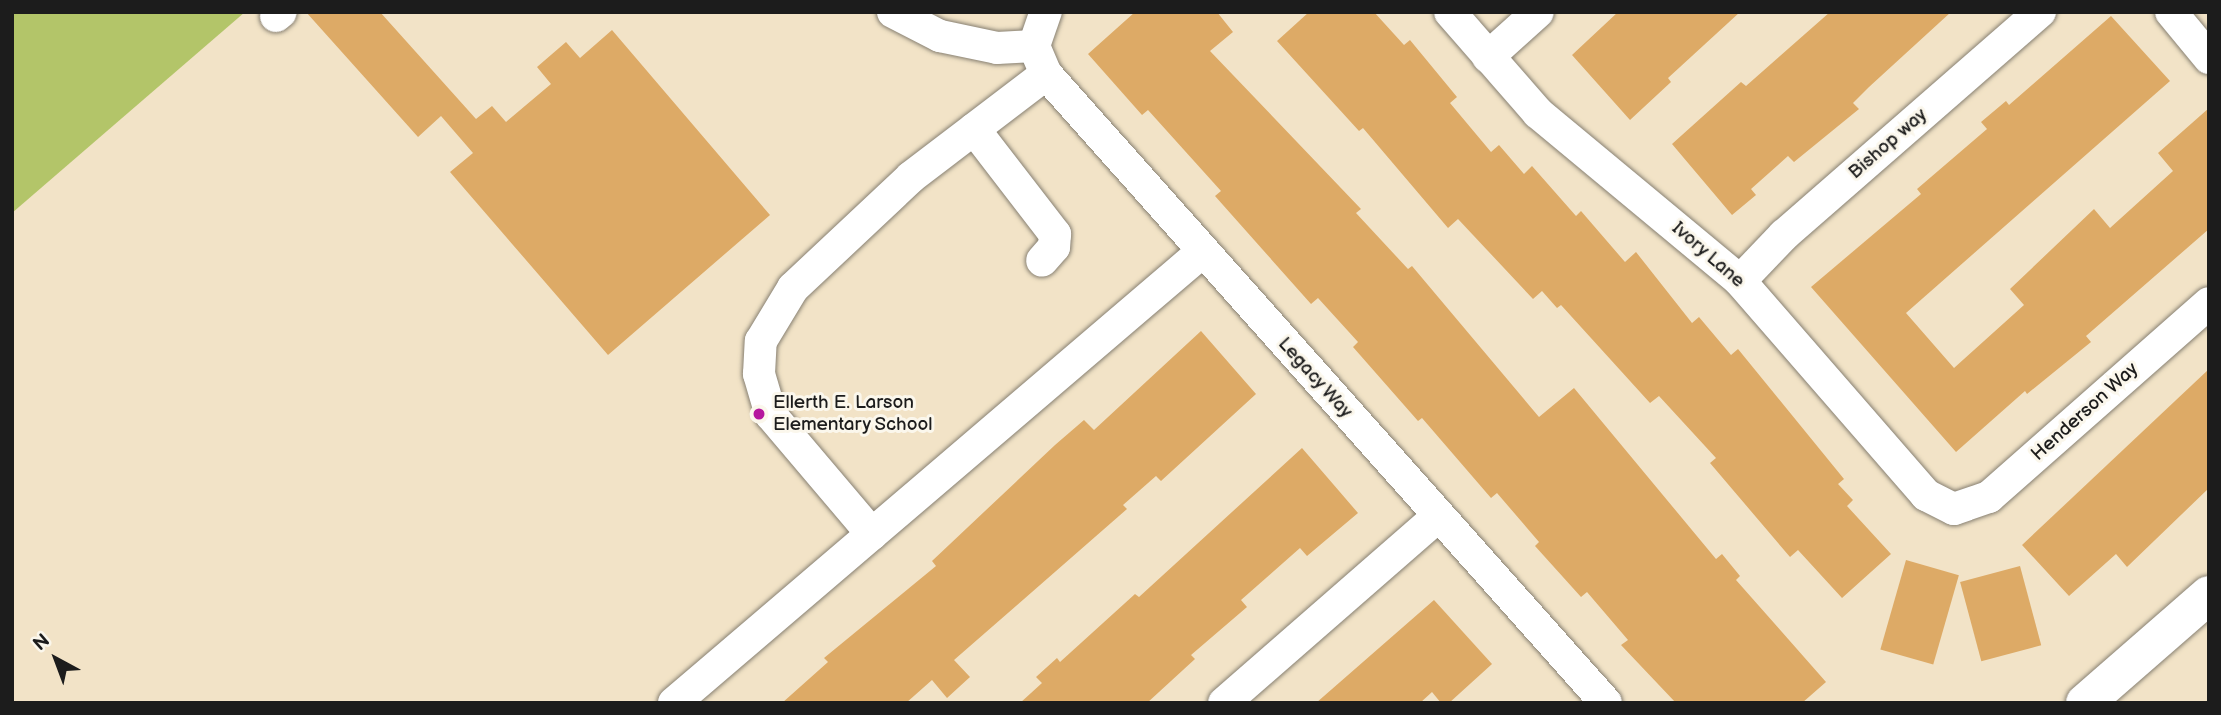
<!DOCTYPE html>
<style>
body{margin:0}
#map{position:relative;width:2221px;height:715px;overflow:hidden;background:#f2e3c7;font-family:"Balsamiq Sans",sans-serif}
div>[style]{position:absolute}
.green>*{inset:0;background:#b3c569}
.building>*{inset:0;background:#da6;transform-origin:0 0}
.roads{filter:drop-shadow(0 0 2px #878072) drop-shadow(0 0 2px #878072)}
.minor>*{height:32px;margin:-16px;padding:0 16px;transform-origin:16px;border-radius:16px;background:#fff}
.major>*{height:38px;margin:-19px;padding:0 19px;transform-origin:19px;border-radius:19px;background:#fff}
.dots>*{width:19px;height:19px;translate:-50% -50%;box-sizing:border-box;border:4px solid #fbf7ec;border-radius:50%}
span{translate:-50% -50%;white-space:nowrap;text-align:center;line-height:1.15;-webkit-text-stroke:6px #fbf7ec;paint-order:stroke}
.street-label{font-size:19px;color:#1c1c1c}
.poi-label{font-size:19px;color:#1c1c1c}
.left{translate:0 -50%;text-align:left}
.frame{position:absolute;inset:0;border:14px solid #1c1c1c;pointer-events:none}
.north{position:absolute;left:21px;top:624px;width:70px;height:70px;-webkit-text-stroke:5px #fbf7ec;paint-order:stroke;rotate:319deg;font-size:19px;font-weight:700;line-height:28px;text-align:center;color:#1c1c1c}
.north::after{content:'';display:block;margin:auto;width:24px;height:32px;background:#1c1c1c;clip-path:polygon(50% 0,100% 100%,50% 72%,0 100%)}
</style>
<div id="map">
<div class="green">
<div style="clip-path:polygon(12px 12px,245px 12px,12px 213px)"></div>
</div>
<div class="building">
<div style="clip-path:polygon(306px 12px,380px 12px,476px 119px,492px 106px,506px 122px,551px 84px,537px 67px,566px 42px,580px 58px,612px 30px,770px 215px,608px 355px,450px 172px,473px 153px,441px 116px,418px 137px)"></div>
<div style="clip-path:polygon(1135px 12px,1217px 12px,1233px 32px,1210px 51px,1361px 209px,1356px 213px,1408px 269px,1412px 266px,1539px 417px,1574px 388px,1716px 559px,1722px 554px,1740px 576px,1736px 580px,1826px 682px,1802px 703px,1676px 703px,1621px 645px,1628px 640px,1587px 592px,1581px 597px,1535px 546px,1539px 542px,1497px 493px,1491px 498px,1422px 418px,1418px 421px,1353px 347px,1358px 342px,1318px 298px,1311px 304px,1215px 196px,1221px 191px,1148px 110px,1142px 115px,1088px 54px)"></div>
<div style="clip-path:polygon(1309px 12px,1374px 12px,1404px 45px,1410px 40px,1457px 97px,1450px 103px,1491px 152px,1499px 145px,1524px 174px,1532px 166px,1576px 216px,1581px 211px,1625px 262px,1636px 252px,1692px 323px,1699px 317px,1731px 355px,1738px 349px,1844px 479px,1838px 484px,1853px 500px,1847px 506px,1891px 554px,1842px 598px,1798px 550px,1790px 557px,1710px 463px,1716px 458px,1659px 396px,1650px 403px,1561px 305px,1557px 308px,1542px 291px,1533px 299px,1458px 219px,1448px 228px,1363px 128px,1359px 131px,1277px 41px)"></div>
<div style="clip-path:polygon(1618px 12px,1740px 12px,1668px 78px,1671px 82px,1630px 120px,1572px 55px)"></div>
<div style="clip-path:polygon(1830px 12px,1951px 12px,1869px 87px,1853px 103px,1859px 109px,1794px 162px,1788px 156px,1751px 189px,1756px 195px,1732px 215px,1672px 144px,1741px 82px,1746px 86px)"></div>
<div style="clip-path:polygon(2111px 16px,2170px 81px,1906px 313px,1954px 368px,2024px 305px,2010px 289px,2094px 209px,2110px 228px,2173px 171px,2158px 153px,2209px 108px,2209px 229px,2086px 336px,2091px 342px,2027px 394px,2025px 391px,1956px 452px,1811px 287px,1921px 194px,1917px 189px,1987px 129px,1981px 122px,2006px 101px,2009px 105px)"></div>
<div style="clip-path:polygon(1201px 331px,1256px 394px,1161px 481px,1156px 476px,1123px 505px,1127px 509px,954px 660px,970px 677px,947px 698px,932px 680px,906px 703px,782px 703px,828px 662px,824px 658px,936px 566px,932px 561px,1055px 445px,1084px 420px,1094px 430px)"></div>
<div style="clip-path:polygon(2209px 369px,2209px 488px,2127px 567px,2116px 554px,2069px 596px,2022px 545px)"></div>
<div style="clip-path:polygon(1302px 448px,1358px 513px,1307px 556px,1300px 548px,1241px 600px,1247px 607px,1191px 655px,1195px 659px,1147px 703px,1020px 703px,1042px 683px,1036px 677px,1057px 658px,1060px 662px,1135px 594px,1139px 597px)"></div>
<div style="left:1906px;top:560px;width:55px;height:93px;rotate:16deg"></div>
<div style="left:2020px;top:566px;width:82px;height:62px;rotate:75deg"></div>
<div style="clip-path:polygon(1434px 600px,1492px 664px,1449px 703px,1441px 703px,1432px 692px,1420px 703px,1316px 703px)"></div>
</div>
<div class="roads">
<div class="minor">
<div style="left:893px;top:12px;width:53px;rotate:27.1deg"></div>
<div style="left:940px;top:36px;width:58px;rotate:11.9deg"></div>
<div style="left:997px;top:48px;width:37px;rotate:-3deg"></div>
<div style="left:1450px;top:12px;width:134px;rotate:48.9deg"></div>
<div style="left:1538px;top:113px;width:263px;rotate:39.7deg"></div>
<div style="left:1740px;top:281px;width:284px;rotate:49deg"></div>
<div style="left:1926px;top:495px;width:31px;rotate:27deg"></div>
<div style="left:1954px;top:509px;width:37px;rotate:-19deg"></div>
<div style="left:1989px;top:497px;width:293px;rotate:-41.4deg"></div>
<div style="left:2171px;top:12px;width:60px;rotate:50.4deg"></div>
<div style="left:276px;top:16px;width:6px;rotate:-39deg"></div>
<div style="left:1034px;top:46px;width:30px;rotate:67deg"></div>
<div style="left:1046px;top:74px;width:842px;rotate:48.32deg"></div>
<div style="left:1034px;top:46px;width:36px;rotate:-71deg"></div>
<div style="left:1488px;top:57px;width:67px;rotate:-42deg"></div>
<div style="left:974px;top:129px;width:133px;rotate:52.4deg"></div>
<div style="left:1055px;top:234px;width:13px;rotate:94deg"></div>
<div style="left:1054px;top:247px;width:18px;rotate:131deg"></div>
<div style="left:1740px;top:281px;width:64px;rotate:-46.3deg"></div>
<div style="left:1784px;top:235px;width:340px;rotate:-41.1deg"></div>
<div style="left:872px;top:534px;width:156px;rotate:-130.3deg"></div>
<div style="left:771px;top:415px;width:43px;rotate:-106.3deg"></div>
<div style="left:759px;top:374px;width:33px;rotate:-87deg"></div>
<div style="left:761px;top:341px;width:62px;rotate:-58.9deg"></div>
<div style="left:793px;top:288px;width:162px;rotate:-43.2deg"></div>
<div style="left:911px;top:177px;width:170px;rotate:-37.3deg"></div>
<div style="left:674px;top:703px;width:694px;rotate:-40.5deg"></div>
<div style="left:1224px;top:703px;width:284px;rotate:-41.1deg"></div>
</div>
<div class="major">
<div style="left:2085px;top:703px;width:164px;rotate:-41.1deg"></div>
</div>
</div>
<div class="dots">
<div style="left:759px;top:414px;background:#b5179e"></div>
</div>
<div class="street-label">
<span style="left:1888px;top:144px;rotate:-41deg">Bishop way</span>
<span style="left:1708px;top:255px;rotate:41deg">Ivory Lane</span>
<span style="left:1315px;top:378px;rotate:48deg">Legacy Way</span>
<span style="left:2085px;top:412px;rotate:-42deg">Henderson Way</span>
</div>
<div class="poi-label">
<span class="left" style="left:773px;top:414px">Ellerth E. Larson<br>Elementary School</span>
</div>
<div class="frame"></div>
<div class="north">N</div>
</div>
